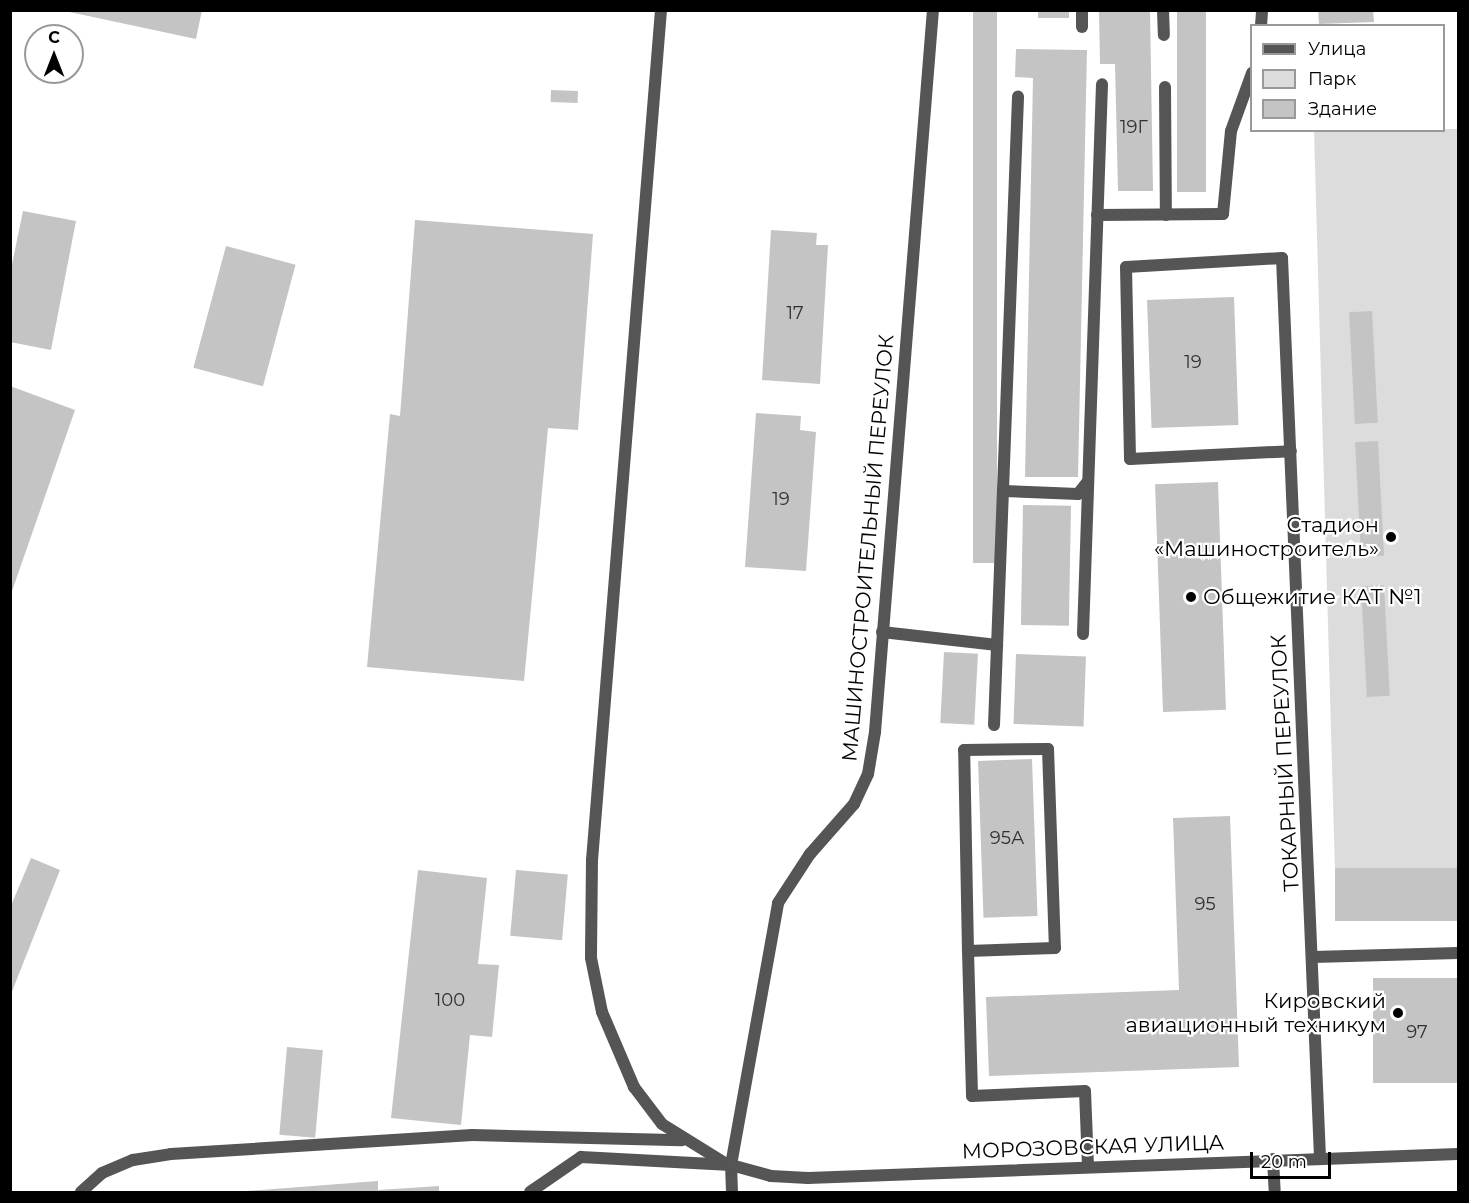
<!DOCTYPE html>
<meta charset="utf-8">
<style>
body{margin:0}
#map{position:relative;width:1469px;height:1203px;overflow:hidden;background:#fff;font-family:Montserrat,sans-serif}
div>[style]{position:absolute}
.green>*{inset:0;background:#dcdcdc}
.building>*{inset:0;background:#c4c4c4;transform-origin:0 0}
.lane>*{height:12px;margin:-6px;padding:0 6px;transform-origin:6px;border-radius:6px;background:#555}
.street>*{height:12px;margin:-6px;padding:0 6px;transform-origin:6px;border-radius:6px;background:#555}
.dots>*{width:16px;height:16px;translate:-50% -50%;box-sizing:border-box;border:3px solid #fff;border-radius:50%}
span{translate:-50% -50%;white-space:nowrap;text-align:center;line-height:1.15;-webkit-text-stroke:4.5px #fff;paint-order:stroke}
.number-label{font-size:18px;color:#313131}
.number-label span{-webkit-text-stroke-width:0}
.poi-label{font-size:21px;color:#000}
.right{translate:-100% -50%;text-align:right}
.left{translate:0 -50%;text-align:left}
.street-label{font-size:21px;color:#000}
.frame{position:absolute;inset:0;border:12px solid #000;pointer-events:none}
.legend{position:absolute;left:1250px;top:24px;width:195px;height:108px;box-sizing:border-box;background:#fff;border:2px solid #999;margin:0;padding:8px 10px;list-style:none;font-size:18px;color:#000}
.legend li{display:flex;align-items:center;gap:12px;height:30px}
.legend b{width:30px;border:2px solid #999}
.north{position:absolute;left:24px;top:24px;width:60px;height:60px;box-sizing:border-box;background:#fff;border:2px solid #999;border-radius:50%;rotate:0deg;font-size:16px;font-weight:700;line-height:24px;text-align:center;color:#000}
.north::after{content:'';display:block;margin:auto;width:21px;height:27px;background:#000;clip-path:polygon(50% 0,100% 100%,50% 72%,0 100%)}
.scale{position:absolute;left:1250px;top:1152px;width:81px;height:27px;box-sizing:border-box;border:3px solid #000;border-top:0;padding-left:8px;font-size:18px;line-height:21px;white-space:nowrap;color:#000;-webkit-text-stroke:4px #fff;paint-order:stroke}
</style>
<div id="map">
<div class="green">
<div style="clip-path:polygon(1458px 129px,1458px 868px,1335px 871px,1314px 131px)"></div>
</div>
<div class="building">
<div style="clip-path:polygon(60px 10px,202px 10px,196px 39px)"></div>
<div style="left:973px;top:10px;width:24px;height:553px"></div>
<div style="left:1038px;top:10px;width:31px;height:8px"></div>
<div style="clip-path:polygon(1099px 10px,1150px 10px,1153px 191px,1118px 191px,1115px 64px,1100px 64px)"></div>
<div style="left:1177px;top:10px;width:29px;height:182px"></div>
<div style="clip-path:polygon(1318px 10px,1373px 10px,1374px 22px,1319px 24px)"></div>
<div style="clip-path:polygon(1016px 49px,1087px 50px,1078px 477px,1025px 477px,1033px 78px,1015px 77px)"></div>
<div style="left:551px;top:90px;width:27px;height:12px;rotate:2deg"></div>
<div style="clip-path:polygon(23px 211px,76px 221px,51px 350px,10px 342px,10px 274px)"></div>
<div style="clip-path:polygon(415px 220px,593px 234px,578px 430px,548px 428px,524px 681px,367px 667px,390px 414px,400px 416px)"></div>
<div style="clip-path:polygon(771px 230px,817px 233px,816px 245px,828px 245px,820px 384px,762px 380px)"></div>
<div style="left:226px;top:246px;width:72px;height:126px;rotate:15deg"></div>
<div style="left:1234px;top:297px;width:128px;height:87px;rotate:88deg"></div>
<div style="left:1372px;top:311px;width:112px;height:23px;rotate:87deg"></div>
<div style="clip-path:polygon(10px 386px,75px 410px,11px 594px,10px 594px)"></div>
<div style="clip-path:polygon(756px 413px,801px 416px,800px 430px,816px 432px,806px 571px,745px 567px)"></div>
<div style="left:1378px;top:441px;width:115px;height:23px;rotate:87deg"></div>
<div style="left:1218px;top:482px;width:228px;height:63px;rotate:88deg"></div>
<div style="left:1023px;top:505px;width:48px;height:120px;rotate:1deg"></div>
<div style="left:1384px;top:585px;width:111px;height:23px;rotate:87deg"></div>
<div style="left:944px;top:652px;width:34px;height:71px;rotate:3deg"></div>
<div style="left:1016px;top:654px;width:70px;height:70px;rotate:2deg"></div>
<div style="left:1032px;top:759px;width:157px;height:54px;rotate:88deg"></div>
<div style="clip-path:polygon(1230px 816px,1239px 1067px,989px 1076px,986px 997px,1179px 990px,1173px 818px)"></div>
<div style="clip-path:polygon(31px 858px,60px 870px,11px 994px,10px 908px)"></div>
<div style="left:1458px;top:868px;width:53px;height:123px;rotate:90deg"></div>
<div style="clip-path:polygon(418px 870px,487px 878px,478px 964px,499px 965px,492px 1037px,470px 1035px,461px 1125px,391px 1118px)"></div>
<div style="left:516px;top:870px;width:52px;height:66px;rotate:5deg"></div>
<div style="left:1458px;top:978px;width:105px;height:85px;rotate:90deg"></div>
<div style="left:287px;top:1047px;width:36px;height:88px;rotate:5deg"></div>
<div style="clip-path:polygon(378px 1181px,378px 1190px,439px 1186px,439px 1192px,234px 1192px)"></div>
</div>
<div class="lane">
<div style="left:661px;top:10px;width:853px;rotate:94.64deg"></div>
<div style="left:592px;top:860px;width:98px;rotate:90.6deg"></div>
<div style="left:591px;top:958px;width:55px;rotate:78.5deg"></div>
<div style="left:602px;top:1012px;width:82px;rotate:66.9deg"></div>
<div style="left:634px;top:1087px;width:46px;rotate:52.9deg"></div>
<div style="left:662px;top:1124px;width:74px;rotate:31.8deg"></div>
<div style="left:1082px;top:10px;width:17px;rotate:90deg"></div>
<div style="left:1163px;top:10px;width:25px;rotate:88deg"></div>
<div style="left:1261px;top:26px;width:16px;rotate:-86deg"></div>
<div style="left:1165px;top:87px;width:128px;rotate:89.6deg"></div>
<div style="left:1097px;top:215px;width:126px;rotate:-0.5deg"></div>
<div style="left:1223px;top:214px;width:83px;rotate:-84.5deg"></div>
<div style="left:1231px;top:131px;width:62px;rotate:-70.1deg"></div>
<div style="left:1282px;top:258px;width:156px;rotate:176.7deg"></div>
<div style="left:1126px;top:267px;width:192px;rotate:88.8deg"></div>
<div style="left:1130px;top:459px;width:161px;rotate:-2.8deg"></div>
<div style="left:1003px;top:491px;width:75px;rotate:2.3deg"></div>
<div style="left:1078px;top:494px;width:16px;rotate:-52deg"></div>
<div style="left:882px;top:632px;width:116px;rotate:6.4deg"></div>
<div style="left:1083px;top:634px;width:550px;rotate:-88.02deg"></div>
<div style="left:994px;top:725px;width:629px;rotate:-87.81deg"></div>
<div style="left:968px;top:951px;width:201px;rotate:-91.1deg"></div>
<div style="left:964px;top:750px;width:84px;rotate:-0.7deg"></div>
<div style="left:1048px;top:749px;width:199px;rotate:88deg"></div>
<div style="left:1055px;top:948px;width:87px;rotate:178deg"></div>
<div style="left:968px;top:951px;width:145px;rotate:88.4deg"></div>
<div style="left:972px;top:1096px;width:113px;rotate:-2.5deg"></div>
<div style="left:1085px;top:1091px;width:75px;rotate:87.7deg"></div>
<div style="left:1313px;top:957px;width:145px;rotate:-1.6deg"></div>
<div style="left:81px;top:1192px;width:28px;rotate:-42deg"></div>
<div style="left:102px;top:1173px;width:34px;rotate:-23deg"></div>
<div style="left:133px;top:1160px;width:38px;rotate:-9deg"></div>
<div style="left:171px;top:1154px;width:302px;rotate:-3.6deg"></div>
<div style="left:472px;top:1135px;width:210px;rotate:1.4deg"></div>
</div>
<div class="street">
<div style="left:1282px;top:258px;width:901px;rotate:87.58deg"></div>
<div style="left:1273px;top:1159px;width:33px;rotate:87deg"></div>
<div style="left:530px;top:1192px;width:62px;rotate:-34.5deg"></div>
<div style="left:581px;top:1157px;width:150px;rotate:3.1deg"></div>
<div style="left:731px;top:1165px;width:41px;rotate:15.4deg"></div>
<div style="left:771px;top:1176px;width:37px;rotate:3deg"></div>
<div style="left:808px;top:1178px;width:650px;rotate:-2.11deg"></div>
<div style="left:732px;top:1192px;width:27px;rotate:-92deg"></div>
<div style="left:731px;top:1165px;width:266px;rotate:-79.8deg"></div>
<div style="left:778px;top:903px;width:59px;rotate:-56.9deg"></div>
<div style="left:810px;top:854px;width:67px;rotate:-48.7deg"></div>
<div style="left:854px;top:804px;width:33px;rotate:-65deg"></div>
<div style="left:868px;top:774px;width:43px;rotate:-80.5deg"></div>
<div style="left:875px;top:732px;width:724px;rotate:-85.41deg"></div>
</div>
<div class="dots">
<div style="left:1391px;top:537px;background:#000"></div>
<div style="left:1191px;top:597px;background:#000"></div>
<div style="left:1398px;top:1013px;background:#000"></div>
</div>
<div class="number-label">
<span style="left:1134px;top:127px">19Г</span>
<span style="left:795px;top:313px">17</span>
<span style="left:1193px;top:362px">19</span>
<span style="left:781px;top:499px">19</span>
<span style="left:1007px;top:838px">95А</span>
<span style="left:1205px;top:904px">95</span>
<span style="left:450px;top:1000px">100</span>
<span style="left:1417px;top:1032px">97</span>
</div>
<div class="poi-label">
<span class="right" style="left:1379px;top:537px">Стадион<br>«Машиностроитель»</span>
<span class="left" style="left:1203px;top:597px">Общежитие КАТ №1</span>
<span class="right" style="left:1386px;top:1013px">Кировский<br>авиационный техникум</span>
</div>
<div class="street-label">
<span style="left:868px;top:548px;rotate:-85deg">МАШИНОСТРОИТЕЛЬНЫЙ ПЕРЕУЛОК</span>
<span style="left:1285px;top:763px;rotate:-93deg">ТОКАРНЫЙ ПЕРЕУЛОК</span>
<span style="left:1093px;top:1147px;rotate:-2deg">МОРОЗОВСКАЯ УЛИЦА</span>
</div>
<div class="frame"></div>
<ul class="legend">
<li><b style="height:8px;background:#555"></b>Улица</li>
<li><b style="height:16px;background:#dcdcdc"></b>Парк</li>
<li><b style="height:16px;background:#c4c4c4"></b>Здание</li>
</ul>
<div class="north">С</div>
<div class="scale">20 m</div>
</div>
